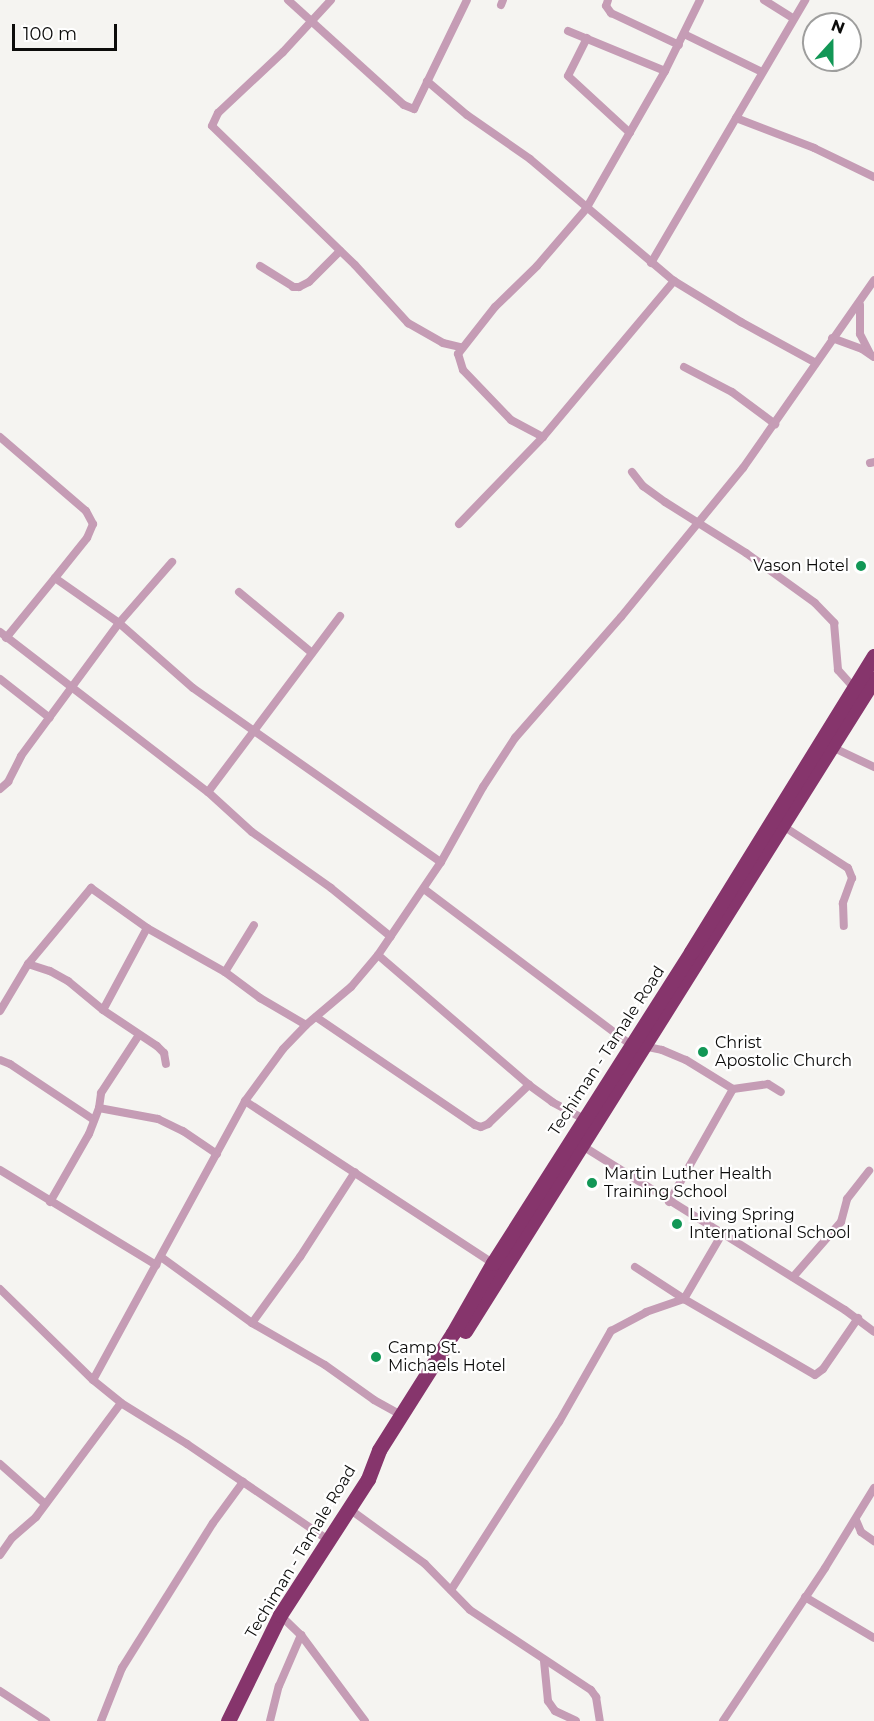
<!DOCTYPE html>
<style>
body{margin:0}
#map{position:relative;width:874px;height:1721px;overflow:hidden;background:#f5f4f1;font-family:Montserrat,sans-serif}
div>[style]{position:absolute}
.street>*{height:8px;margin:-4px;padding:0 4px;transform-origin:4px;border-radius:4px;background:#c59cb5}
.highway>*{height:15px;margin:-7.5px;padding:0 7.5px;transform-origin:7.5px;border-radius:7.5px;background:#86356c}
.dots>*{width:16px;height:16px;translate:-50% -50%;box-sizing:border-box;border:3px solid #fff;border-radius:50%}
span{translate:-50% -50%;white-space:nowrap;text-align:center;line-height:1.15;-webkit-text-stroke:4.5px #fff;paint-order:stroke}
.poi-label{font-size:16px;color:#0c0c0b}
.right{translate:-100% -50%;text-align:right}
.left{translate:0 -50%;text-align:left}
.street-label{font-size:16px;color:#0c0c0b}
.north{position:absolute;left:802px;top:12px;width:60px;height:60px;box-sizing:border-box;background:#fff;border:2px solid #9e9e9d;border-radius:50%;rotate:21deg;font-size:16px;font-weight:700;line-height:24px;text-align:center;color:#0c0c0b}
.north::after{content:'';display:block;margin:auto;width:21px;height:27px;background:#129756;clip-path:polygon(50% 0,100% 100%,50% 72%,0 100%)}
.scale{position:absolute;left:12px;top:24px;width:105px;height:27px;box-sizing:border-box;border:3px solid #0c0c0b;border-top:0;padding-left:8px;font-size:18px;line-height:21px;white-space:nowrap;color:#0c0c0b;-webkit-text-stroke:4px #fff;paint-order:stroke}
</style>
<div id="map">
<div class="street">
<div style="left:288px;top:0;width:156px;rotate:42.2deg"></div>
<div style="left:404px;top:105px;width:11px;rotate:22deg"></div>
<div style="left:414px;top:109px;width:121px;rotate:-64.1deg"></div>
<div style="left:331px;top:0;width:71px;rotate:132.7deg"></div>
<div style="left:283px;top:52px;width:89px;rotate:136.8deg"></div>
<div style="left:218px;top:113px;width:14px;rotate:115deg"></div>
<div style="left:212px;top:126px;width:199px;rotate:44.2deg"></div>
<div style="left:355px;top:265px;width:79px;rotate:47.6deg"></div>
<div style="left:408px;top:323px;width:40px;rotate:29.7deg"></div>
<div style="left:443px;top:343px;width:18px;rotate:13deg"></div>
<div style="left:608px;top:0;width:6px;rotate:108deg"></div>
<div style="left:606px;top:6px;width:9px;rotate:54deg"></div>
<div style="left:611px;top:13px;width:75px;rotate:25.2deg"></div>
<div style="left:764px;top:0;width:34px;rotate:32deg"></div>
<div style="left:501px;top:5px;width:5px;rotate:-68deg"></div>
<div style="left:568px;top:31px;width:105px;rotate:22.4deg"></div>
<div style="left:684px;top:34px;width:87px;rotate:26deg"></div>
<div style="left:587px;top:38px;width:42px;rotate:116.6deg"></div>
<div style="left:568px;top:76px;width:84px;rotate:42.6deg"></div>
<div style="left:427px;top:81px;width:52px;rotate:40.4deg"></div>
<div style="left:467px;top:115px;width:77px;rotate:34.9deg"></div>
<div style="left:530px;top:159px;width:189px;rotate:40.3deg"></div>
<div style="left:674px;top:281px;width:79px;rotate:31.5deg"></div>
<div style="left:741px;top:322px;width:85px;rotate:28.7deg"></div>
<div style="left:736px;top:118px;width:84px;rotate:21deg"></div>
<div style="left:814px;top:148px;width:67px;rotate:25.8deg"></div>
<div style="left:651px;top:263px;width:305px;rotate:-59.6deg"></div>
<div style="left:260px;top:266px;width:39px;rotate:32deg"></div>
<div style="left:293px;top:287px;width:6px"></div>
<div style="left:299px;top:287px;width:11px;rotate:-27deg"></div>
<div style="left:309px;top:282px;width:44px;rotate:-45deg"></div>
<div style="left:860px;top:305px;width:29px;rotate:90deg"></div>
<div style="left:860px;top:334px;width:22px;rotate:63deg"></div>
<div style="left:832px;top:338px;width:32px;rotate:20deg"></div>
<div style="left:862px;top:349px;width:14px;rotate:34deg"></div>
<div style="left:684px;top:367px;width:54px;rotate:27.5deg"></div>
<div style="left:732px;top:392px;width:54px;rotate:36.7deg"></div>
<div style="left:0;top:437px;width:113px;rotate:40.7deg"></div>
<div style="left:86px;top:511px;width:15px;rotate:62deg"></div>
<div style="left:93px;top:524px;width:15px;rotate:113deg"></div>
<div style="left:87px;top:538px;width:51px;rotate:128.7deg"></div>
<div style="left:543px;top:437px;width:36px;rotate:-152deg"></div>
<div style="left:511px;top:420px;width:69px;rotate:-133.8deg"></div>
<div style="left:463px;top:370px;width:17px;rotate:-107deg"></div>
<div style="left:458px;top:354px;width:60px;rotate:-51.8deg"></div>
<div style="left:495px;top:307px;width:59px;rotate:-44.3deg"></div>
<div style="left:537px;top:266px;width:75px;rotate:-49.3deg"></div>
<div style="left:586px;top:209px;width:159px;rotate:-60.2deg"></div>
<div style="left:665px;top:71px;width:79px;rotate:-63.8deg"></div>
<div style="left:870px;top:463px;width:4px;rotate:-14deg"></div>
<div style="left:632px;top:472px;width:18px;rotate:52deg"></div>
<div style="left:643px;top:486px;width:27px;rotate:36deg"></div>
<div style="left:665px;top:502px;width:96px;rotate:32.2deg"></div>
<div style="left:746px;top:553px;width:85px;rotate:35.9deg"></div>
<div style="left:815px;top:603px;width:28px;rotate:46deg"></div>
<div style="left:834px;top:623px;width:47px;rotate:85.1deg"></div>
<div style="left:838px;top:670px;width:24px;rotate:48deg"></div>
<div style="left:459px;top:524px;width:121px;rotate:-46deg"></div>
<div style="left:543px;top:437px;width:204px;rotate:-50deg"></div>
<div style="left:239px;top:592px;width:95px;rotate:39.9deg"></div>
<div style="left:0;top:632px;width:262px;rotate:37.6deg"></div>
<div style="left:208px;top:792px;width:59px;rotate:42.3deg"></div>
<div style="left:252px;top:832px;width:97px;rotate:35.3deg"></div>
<div style="left:331px;top:888px;width:77px;rotate:39.2deg"></div>
<div style="left:6px;top:638px;width:77px;rotate:-50.8deg"></div>
<div style="left:55px;top:578px;width:78px;rotate:35.1deg"></div>
<div style="left:119px;top:623px;width:98px;rotate:41.3deg"></div>
<div style="left:193px;top:688px;width:303px;rotate:35.1deg"></div>
<div style="left:0;top:679px;width:63px;rotate:38deg"></div>
<div style="left:832px;top:747px;width:47px;rotate:25.5deg"></div>
<div style="left:0;top:789px;width:11px;rotate:-41deg"></div>
<div style="left:8px;top:782px;width:29px;rotate:-63deg"></div>
<div style="left:21px;top:756px;width:165px;rotate:-53.6deg"></div>
<div style="left:119px;top:623px;width:81px;rotate:-49deg"></div>
<div style="left:208px;top:792px;width:220px;rotate:-53.1deg"></div>
<div style="left:783px;top:826px;width:77px;rotate:32.9deg"></div>
<div style="left:848px;top:868px;width:11px;rotate:68deg"></div>
<div style="left:852px;top:878px;width:27px;rotate:110deg"></div>
<div style="left:843px;top:903px;width:23px;rotate:88deg"></div>
<div style="left:424px;top:889px;width:259px;rotate:37deg"></div>
<div style="left:378px;top:955px;width:199px;rotate:40.7deg"></div>
<div style="left:529px;top:1085px;width:29px;rotate:36deg"></div>
<div style="left:552px;top:1102px;width:36px;rotate:28deg"></div>
<div style="left:28px;top:964px;width:23px;rotate:18deg"></div>
<div style="left:50px;top:971px;width:21px;rotate:29deg"></div>
<div style="left:68px;top:981px;width:45px;rotate:39.6deg"></div>
<div style="left:103px;top:1010px;width:65px;rotate:33.7deg"></div>
<div style="left:157px;top:1046px;width:10px;rotate:45deg"></div>
<div style="left:164px;top:1053px;width:11px;rotate:80deg"></div>
<div style="left:225px;top:972px;width:55px;rotate:-58.3deg"></div>
<div style="left:103px;top:1010px;width:93px;rotate:-61.8deg"></div>
<div style="left:0;top:1011px;width:55px;rotate:-59.2deg"></div>
<div style="left:28px;top:964px;width:99px;rotate:-50.3deg"></div>
<div style="left:91px;top:888px;width:69px;rotate:35.5deg"></div>
<div style="left:147px;top:928px;width:90px;rotate:29.4deg"></div>
<div style="left:225px;top:972px;width:44px;rotate:36.6deg"></div>
<div style="left:260px;top:998px;width:53px;rotate:30.4deg"></div>
<div style="left:316px;top:1017px;width:192px;rotate:34.2deg"></div>
<div style="left:475px;top:1125px;width:6px;rotate:18deg"></div>
<div style="left:481px;top:1127px;width:8px;rotate:-23deg"></div>
<div style="left:488px;top:1124px;width:57px;rotate:-43.6deg"></div>
<div style="left:643px;top:1046px;width:19px;rotate:12deg"></div>
<div style="left:662px;top:1050px;width:26px;rotate:23deg"></div>
<div style="left:686px;top:1060px;width:55px;rotate:31.7deg"></div>
<div style="left:733px;top:1089px;width:35px;rotate:-8deg"></div>
<div style="left:768px;top:1084px;width:15px;rotate:32deg"></div>
<div style="left:0;top:1060px;width:11px;rotate:22deg"></div>
<div style="left:10px;top:1064px;width:101px;rotate:33.7deg"></div>
<div style="left:245px;top:1101px;width:296px;rotate:33.2deg"></div>
<div style="left:99px;top:1108px;width:60px;rotate:10.6deg"></div>
<div style="left:158px;top:1119px;width:28px;rotate:26deg"></div>
<div style="left:183px;top:1131px;width:41px;rotate:34.1deg"></div>
<div style="left:581px;top:1145px;width:311px;rotate:32deg"></div>
<div style="left:845px;top:1310px;width:36px;rotate:37deg"></div>
<div style="left:0;top:1170px;width:183px;rotate:31.3deg"></div>
<div style="left:50px;top:1202px;width:78px;rotate:-60.2deg"></div>
<div style="left:89px;top:1134px;width:28px;rotate:-69deg"></div>
<div style="left:99px;top:1108px;width:15px;rotate:-82deg"></div>
<div style="left:101px;top:1093px;width:69px;rotate:-56.8deg"></div>
<div style="left:669px;top:1202px;width:130px;rotate:-60.5deg"></div>
<div style="left:161px;top:1257px;width:112px;rotate:36deg"></div>
<div style="left:252px;top:1323px;width:84px;rotate:29.9deg"></div>
<div style="left:325px;top:1365px;width:60px;rotate:35.5deg"></div>
<div style="left:374px;top:1400px;width:31px;rotate:29deg"></div>
<div style="left:635px;top:1267px;width:59px;rotate:33.1deg"></div>
<div style="left:684px;top:1299px;width:151px;rotate:30.1deg"></div>
<div style="left:815px;top:1375px;width:10px;rotate:-37deg"></div>
<div style="left:823px;top:1369px;width:62px;rotate:-55.5deg"></div>
<div style="left:793px;top:1277px;width:73px;rotate:-48.9deg"></div>
<div style="left:841px;top:1222px;width:24px;rotate:-75deg"></div>
<div style="left:847px;top:1199px;width:36px;rotate:-52deg"></div>
<div style="left:0;top:1289px;width:130px;rotate:44.4deg"></div>
<div style="left:93px;top:1380px;width:36px;rotate:39deg"></div>
<div style="left:121px;top:1403px;width:78px;rotate:31.8deg"></div>
<div style="left:187px;top:1444px;width:171px;rotate:34.2deg"></div>
<div style="left:252px;top:1323px;width:82px;rotate:-54deg"></div>
<div style="left:300px;top:1257px;width:101px;rotate:-57.1deg"></div>
<div style="left:93px;top:1380px;width:318px;rotate:-61.4deg"></div>
<div style="left:245px;top:1101px;width:64px;rotate:-53.8deg"></div>
<div style="left:283px;top:1049px;width:33px;rotate:-46deg"></div>
<div style="left:306px;top:1025px;width:59px;rotate:-40.2deg"></div>
<div style="left:351px;top:987px;width:42px;rotate:-49.8deg"></div>
<div style="left:378px;top:955px;width:112px;rotate:-55.9deg"></div>
<div style="left:441px;top:862px;width:86px;rotate:-60.8deg"></div>
<div style="left:483px;top:787px;width:59px;rotate:-56.9deg"></div>
<div style="left:515px;top:738px;width:161px;rotate:-48.8deg"></div>
<div style="left:621px;top:617px;width:193px;rotate:-50.7deg"></div>
<div style="left:743px;top:468px;width:229px;rotate:-55.1deg"></div>
<div style="left:0;top:1464px;width:60px;rotate:41.6deg"></div>
<div style="left:348px;top:1508px;width:95px;rotate:36deg"></div>
<div style="left:425px;top:1564px;width:64px;rotate:45.6deg"></div>
<div style="left:470px;top:1610px;width:145px;rotate:33.5deg"></div>
<div style="left:591px;top:1690px;width:9px;rotate:54deg"></div>
<div style="left:596px;top:1697px;width:24px;rotate:81deg"></div>
<div style="left:856px;top:1520px;width:13px;rotate:67deg"></div>
<div style="left:861px;top:1532px;width:16px;rotate:35deg"></div>
<div style="left:0;top:1555px;width:21px;rotate:-55deg"></div>
<div style="left:12px;top:1538px;width:32px;rotate:-41deg"></div>
<div style="left:36px;top:1517px;width:142px;rotate:-53.3deg"></div>
<div style="left:451px;top:1590px;width:200px;rotate:-57.3deg"></div>
<div style="left:559px;top:1422px;width:105px;rotate:-60.3deg"></div>
<div style="left:611px;top:1331px;width:40px;rotate:-28deg"></div>
<div style="left:646px;top:1312px;width:40px;rotate:-18.9deg"></div>
<div style="left:684px;top:1299px;width:75px;rotate:-59.7deg"></div>
<div style="left:805px;top:1597px;width:80px;rotate:30.7deg"></div>
<div style="left:280px;top:1615px;width:29px;rotate:44deg"></div>
<div style="left:301px;top:1635px;width:107px;rotate:53.3deg"></div>
<div style="left:544px;top:1661px;width:40px;rotate:84.3deg"></div>
<div style="left:548px;top:1701px;width:12px;rotate:55deg"></div>
<div style="left:555px;top:1711px;width:23px;rotate:25deg"></div>
<div style="left:0;top:1691px;width:55px;rotate:33.1deg"></div>
<div style="left:101px;top:1721px;width:57px;rotate:-68.4deg"></div>
<div style="left:122px;top:1668px;width:171px;rotate:-57.9deg"></div>
<div style="left:213px;top:1523px;width:51px;rotate:-53.8deg"></div>
<div style="left:270px;top:1721px;width:36px;rotate:-76deg"></div>
<div style="left:279px;top:1686px;width:56px;rotate:-66.7deg"></div>
<div style="left:723px;top:1721px;width:184px;rotate:-56.3deg"></div>
<div style="left:825px;top:1568px;width:94px;rotate:-58.5deg"></div>
</div>
<div class="highway">
<div style="left:465px;top:1331px;width:770px;rotate:-57.9deg"></div>
<div style="left:228px;top:1721px;width:118px;rotate:-63.9deg"></div>
<div style="left:280px;top:1615px;width:162px;rotate:-57.1deg"></div>
<div style="left:368px;top:1479px;width:31px;rotate:-69deg"></div>
<div style="left:379px;top:1450px;width:138px;rotate:-57.7deg"></div>
<div style="left:453px;top:1333px;width:81px;rotate:-60.3deg"></div>
<div style="left:493px;top:1263px;width:369px;rotate:-57.5deg"></div>
<div style="left:691px;top:952px;width:348px;rotate:-58.3deg"></div>
</div>
<div class="dots">
<div style="left:861px;top:566px;background:#129756"></div>
<div style="left:703px;top:1052px;background:#129756"></div>
<div style="left:592px;top:1183px;background:#129756"></div>
<div style="left:677px;top:1224px;background:#129756"></div>
<div style="left:376px;top:1357px;background:#129756"></div>
</div>
<div class="poi-label">
<span class="right" style="left:849px;top:566px">Vason Hotel</span>
<span class="left" style="left:715px;top:1052px">Christ<br>Apostolic Church</span>
<span class="left" style="left:604px;top:1183px">Martin Luther Health<br>Training School</span>
<span class="left" style="left:689px;top:1224px">Living Spring<br>International School</span>
<span class="left" style="left:388px;top:1357px">Camp St.<br>Michaels Hotel</span>
</div>
<div class="street-label">
<span style="left:607px;top:1051px;rotate:-57deg">Techiman - Tamale Road</span>
<span style="left:301px;top:1552px;rotate:-59deg">Techiman - Tamale Road</span>
</div>
<div class="north">N</div>
<div class="scale">100 m</div>
</div>
